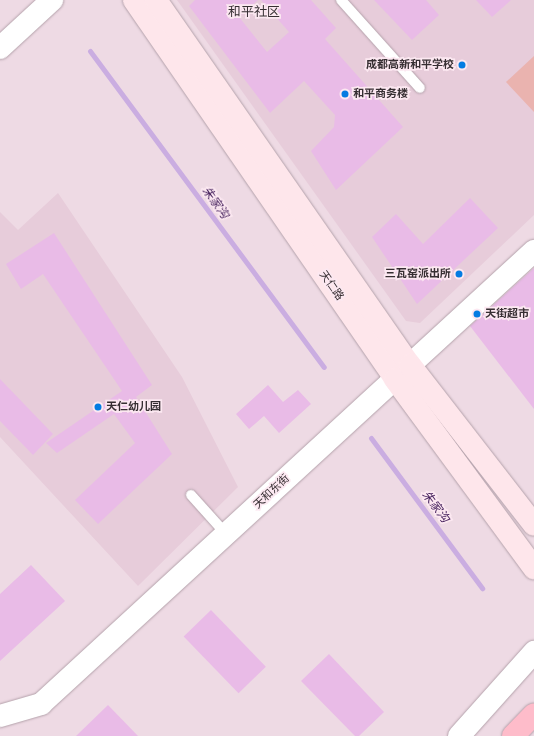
<!DOCTYPE html>
<meta charset="utf-8">
<style>
body{margin:0}
#map{position:relative;width:534px;height:736px;overflow:hidden;background:#eedae4;font-family:"Fira Sans","Noto Sans SC",sans-serif}
div>[style]{position:absolute}
.built>*{inset:0;background:#e7ccda}
.green>*{inset:0;background:#eab3af}
.stream>*{height:5px;margin:-2.5px;padding:0 2.5px;transform-origin:2.5px;border-radius:2.5px;background:#caade1}
.building>*{inset:0;background:#e9bbe7;transform-origin:0 0}
.roads{filter:drop-shadow(0 0 1px #b4a2ab) drop-shadow(0 0 1px #b4a2ab)}
.service>*{height:10px;margin:-5px;padding:0 5px;transform-origin:5px;border-radius:5px;background:#fff}
.tertiary>*{height:22px;margin:-11px;padding:0 11px;transform-origin:11px;border-radius:11px;background:#fff}
.secondary>*{height:22px;margin:-11px;padding:0 11px;transform-origin:11px;border-radius:11px;background:#fee6eb}
.trunk>*{height:22px;margin:-11px;padding:0 11px;transform-origin:11px;border-radius:11px;background:#febcca}
.dots>*{width:11px;height:11px;translate:-50% -50%;box-sizing:border-box;border:2px solid #fce8f1;border-radius:50%}
span{translate:-50% -50%;white-space:nowrap;text-align:center;line-height:1.15;-webkit-text-stroke:3.5px #fce8f1;paint-order:stroke}
.poi-label{font-size:11px;color:#362e32;font-weight:700}
.right{translate:-100% -50%;text-align:right}
.left{translate:0 -50%;text-align:left}
.street-label{font-size:11px;color:#362e32}
.water-label{font-size:12px;color:#411c59;font-style:italic}
.quarter-label{font-size:13px;color:#362e32}
</style>
<div id="map">
<div class="built">
<div style="clip-path:polygon(177px 0,534px 0,534px 215px,420px 323px,406px 321px)"></div>
<div style="clip-path:polygon(58px 193px,182px 377px,238px 487px,138px 586px,0 437px,0 212px,18px 230px)"></div>
</div>
<div class="green">
<div style="clip-path:polygon(534px 56px,534px 112px,506px 82px)"></div>
</div>
<div class="stream">
<div style="left:90px;top:51px;width:393px;rotate:53.5deg"></div>
<div style="left:371px;top:438px;width:187px;rotate:53.5deg"></div>
</div>
<div class="building">
<div style="clip-path:polygon(195px 0,258px 0,239px 17px,267px 52px,289px 32px,261px 0,311px 0,336px 28px,325px 39px,403px 127px,336px 190px,311px 151px,334px 127px,335px 115px,304px 81px,270px 113px,189px 6px)"></div>
<div style="clip-path:polygon(374px 0,426px 0,439px 15px,412px 40px)"></div>
<div style="clip-path:polygon(476px 0,511px 0,492px 17px)"></div>
<div style="clip-path:polygon(470px 198px,498px 228px,417px 304px,372px 237px,396px 214px,423px 244px)"></div>
<div style="clip-path:polygon(54px 233px,152px 385px,136px 397px,172px 454px,98px 524px,75px 500px,135px 443px,114px 414px,57px 453px,46px 443px,122px 391px,43px 274px,21px 289px,6px 264px)"></div>
<div style="clip-path:polygon(534px 268px,534px 409px,470px 326px)"></div>
<div style="clip-path:polygon(0 379px,53px 434px,33px 455px,0 421px)"></div>
<div style="clip-path:polygon(268px 385px,283px 402px,298px 390px,311px 404px,279px 433px,264px 416px,249px 429px,236px 414px)"></div>
<div style="clip-path:polygon(31px 565px,65px 601px,0 661px,0 594px)"></div>
<div style="left:211px;top:610px;width:79px;height:38px;rotate:46deg"></div>
<div style="clip-path:polygon(329px 654px,384px 712px,359px 736px,355px 736px,301px 681px)"></div>
<div style="clip-path:polygon(108px 705px,138px 736px,76px 736px)"></div>
</div>
<div class="roads">
<div class="service">
<div style="left:341px;top:0;width:118px;rotate:48.1deg"></div>
<div style="left:191px;top:495px;width:52px;rotate:48.1deg"></div>
</div>
<div class="tertiary">
<div style="left:0;top:48px;width:71px;rotate:-42.7deg"></div>
<div style="left:0;top:716px;width:43px;rotate:-16.3deg"></div>
<div style="left:41px;top:704px;width:670px;rotate:-42.58deg"></div>
<div style="left:459px;top:736px;width:113px;rotate:-48.2deg"></div>
</div>
<div class="secondary">
<div style="left:134px;top:0;width:460px;rotate:55.4deg"></div>
<div style="left:395px;top:379px;width:235px;rotate:53.7deg"></div>
<div style="left:156px;top:0;width:445px;rotate:55.2deg"></div>
<div style="left:410px;top:365px;width:202px;rotate:52.2deg"></div>
</div>
<div class="trunk">
<div style="left:513px;top:736px;width:30px;rotate:-46deg"></div>
</div>
</div>
<div class="dots">
<div style="left:462px;top:65px;background:#047ce2"></div>
<div style="left:345px;top:94px;background:#047ce2"></div>
<div style="left:459px;top:274px;background:#047ce2"></div>
<div style="left:477px;top:314px;background:#047ce2"></div>
<div style="left:98px;top:407px;background:#047ce2"></div>
</div>
<div class="poi-label">
<span class="right" style="left:454px;top:65px">成都高新和平学校</span>
<span class="left" style="left:353px;top:94px">和平商务楼</span>
<span class="right" style="left:451px;top:274px">三瓦窑派出所</span>
<span class="left" style="left:485px;top:314px">天街超市</span>
<span class="left" style="left:106px;top:407px">天仁幼儿园</span>
</div>
<div class="street-label">
<span style="left:331px;top:286px;rotate:55deg">天仁路</span>
<span style="left:272px;top:492px;rotate:-43deg">天和东街</span>
</div>
<div class="water-label">
<span style="left:215px;top:203px;rotate:54deg">朱家沟</span>
<span style="left:435px;top:507px;rotate:53deg">朱家沟</span>
</div>
<div class="quarter-label">
<span style="left:254px;top:12px">和平社区</span>
</div>
</div>
